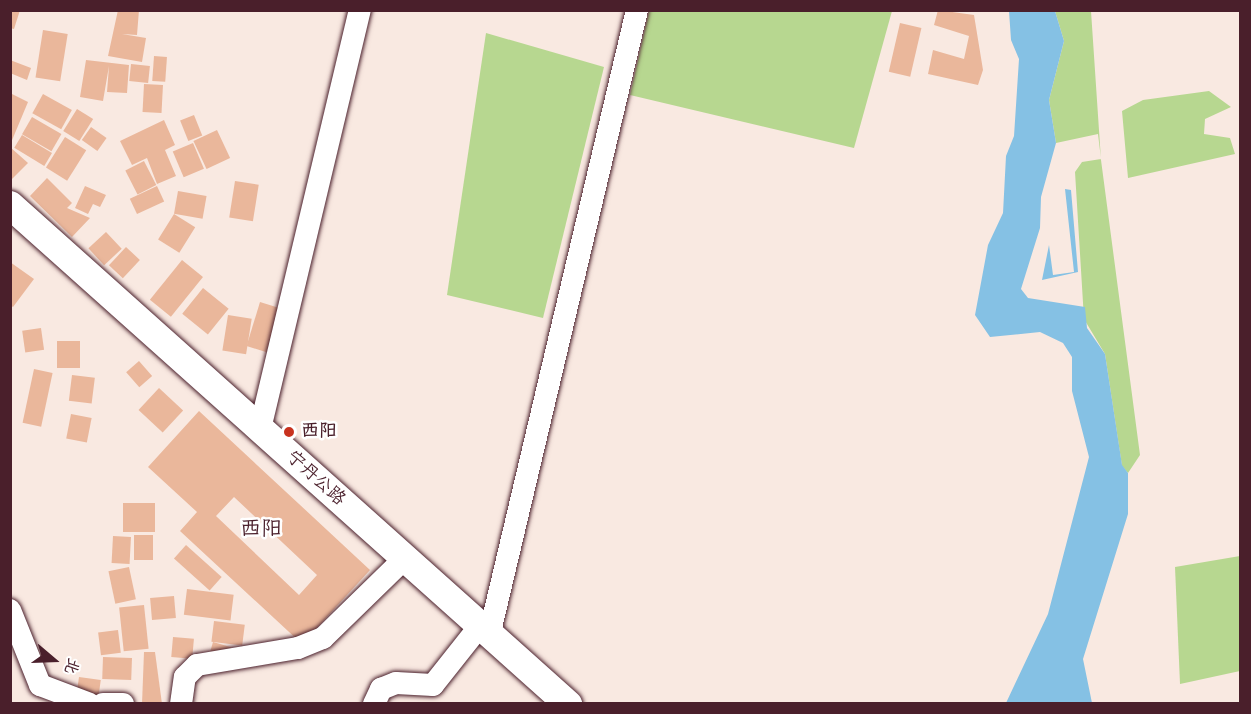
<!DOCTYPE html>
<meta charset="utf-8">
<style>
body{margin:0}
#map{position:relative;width:1251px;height:714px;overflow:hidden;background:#f9e9e1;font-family:Kalam,"LXGW WenKai TC",sans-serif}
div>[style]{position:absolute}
.green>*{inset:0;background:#b7d790}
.water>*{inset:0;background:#85c1e4}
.building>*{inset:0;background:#eab79b;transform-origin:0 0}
.roads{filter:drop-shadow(0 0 2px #4a1f2b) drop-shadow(0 0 2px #4a1f2b)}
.minor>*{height:22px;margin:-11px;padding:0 11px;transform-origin:11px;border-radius:11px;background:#fff}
.major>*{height:28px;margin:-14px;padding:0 14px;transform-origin:14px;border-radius:14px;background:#fff}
.dots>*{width:16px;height:16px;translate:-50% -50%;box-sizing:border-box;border:3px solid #fff;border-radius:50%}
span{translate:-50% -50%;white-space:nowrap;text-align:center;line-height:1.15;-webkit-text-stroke:5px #fff;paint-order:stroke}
.poi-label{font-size:18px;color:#4a1f2b;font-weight:700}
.left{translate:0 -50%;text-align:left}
.street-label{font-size:18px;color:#4a1f2b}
.quarter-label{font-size:21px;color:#4a1f2b}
.frame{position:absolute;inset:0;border:12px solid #4a1f2b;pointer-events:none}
.north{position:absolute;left:24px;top:630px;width:60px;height:60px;-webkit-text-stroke:4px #fff;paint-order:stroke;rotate:109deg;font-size:16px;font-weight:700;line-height:24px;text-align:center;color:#4a1f2b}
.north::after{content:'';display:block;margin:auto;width:21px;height:27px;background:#4a1f2b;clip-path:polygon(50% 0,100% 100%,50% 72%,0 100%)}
</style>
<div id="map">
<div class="green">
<div style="clip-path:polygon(649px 11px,892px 11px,854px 148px,630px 95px)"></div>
<div style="clip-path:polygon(1055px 11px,1091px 11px,1101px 160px,1140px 455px,1128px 473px,1122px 466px,1105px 354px,1084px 319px,1075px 172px,1082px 162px,1101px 159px,1098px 134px,1056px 143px,1049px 100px,1064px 41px)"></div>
<div style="clip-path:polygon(486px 33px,604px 67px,543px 318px,447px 295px)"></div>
<div style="clip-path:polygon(1209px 91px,1231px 107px,1205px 119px,1204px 134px,1230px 138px,1235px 154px,1128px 178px,1122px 111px,1143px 100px)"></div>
<div style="clip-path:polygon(1240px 556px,1240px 671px,1180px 684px,1175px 567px)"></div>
</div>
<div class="water">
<div style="clip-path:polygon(1009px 11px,1055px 11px,1064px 41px,1049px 100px,1056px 143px,1041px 197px,1040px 228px,1021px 289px,1028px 298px,1085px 307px,1087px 328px,1105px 354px,1122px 465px,1128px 473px,1128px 514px,1083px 659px,1092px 703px,1006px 703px,1048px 614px,1089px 457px,1072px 391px,1072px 357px,1063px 343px,1040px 332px,990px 337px,975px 315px,988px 245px,1003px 213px,1006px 156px,1014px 136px,1019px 59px,1011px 40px)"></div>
<div style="clip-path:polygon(1065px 189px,1071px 190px,1078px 272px,1042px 280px,1049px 245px,1053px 275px,1074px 272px)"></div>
</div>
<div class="building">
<div style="clip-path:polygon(10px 10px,20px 10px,14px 29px,10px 28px)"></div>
<div style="clip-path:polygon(118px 10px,139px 10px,137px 35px,122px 34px,146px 38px,142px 62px,108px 56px)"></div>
<div style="clip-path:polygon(938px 10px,974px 15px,983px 70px,978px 85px,928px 74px,933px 50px,964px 59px,969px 36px,934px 25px)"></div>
<div style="left:900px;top:23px;width:22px;height:50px;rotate:13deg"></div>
<div style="left:43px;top:30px;width:25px;height:48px;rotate:9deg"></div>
<div style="left:154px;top:56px;width:13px;height:25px;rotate:4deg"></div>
<div style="clip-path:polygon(10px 60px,31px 68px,27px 80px,10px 73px)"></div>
<div style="clip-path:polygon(86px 60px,129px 65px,127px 93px,107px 92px,109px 66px,103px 101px,80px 97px)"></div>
<div style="left:131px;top:64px;width:19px;height:17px;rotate:6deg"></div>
<div style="left:144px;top:84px;width:19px;height:28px;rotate:3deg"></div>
<div style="clip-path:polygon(10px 93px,28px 102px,10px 145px)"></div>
<div style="left:43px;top:94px;width:33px;height:22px;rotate:29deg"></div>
<div style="left:77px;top:109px;width:19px;height:26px;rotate:32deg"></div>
<div style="left:194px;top:115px;width:22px;height:15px;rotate:68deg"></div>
<div style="left:32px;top:117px;width:34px;height:20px;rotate:30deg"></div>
<div style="clip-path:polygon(164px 120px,175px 145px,165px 150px,176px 176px,157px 184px,147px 158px,132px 165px,120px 141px)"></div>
<div style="left:91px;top:127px;width:19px;height:16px;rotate:35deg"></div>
<div style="left:217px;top:130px;width:31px;height:26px;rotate:65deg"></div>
<div style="left:22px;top:135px;width:35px;height:15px;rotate:31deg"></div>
<div style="left:65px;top:137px;width:25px;height:36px;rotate:32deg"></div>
<div style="left:193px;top:143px;width:28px;height:22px;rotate:67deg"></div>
<div style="clip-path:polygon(10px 147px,28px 163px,10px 181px)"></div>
<div style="left:144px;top:161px;width:27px;height:21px;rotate:63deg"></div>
<div style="clip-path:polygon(47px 178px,72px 203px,67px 208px,90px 218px,72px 237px,30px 196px)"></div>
<div style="left:235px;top:181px;width:24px;height:37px;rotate:9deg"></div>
<div style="clip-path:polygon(85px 186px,106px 195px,100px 207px,93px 204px,88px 214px,75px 208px)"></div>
<div style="left:157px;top:186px;width:17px;height:30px;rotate:65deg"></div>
<div style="left:178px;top:191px;width:29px;height:23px;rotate:10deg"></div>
<div style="left:174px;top:214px;width:25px;height:30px;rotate:32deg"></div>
<div style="left:106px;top:232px;width:23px;height:24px;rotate:47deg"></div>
<div style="left:126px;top:247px;width:19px;height:25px;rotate:43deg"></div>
<div style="left:182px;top:260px;width:27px;height:51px;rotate:39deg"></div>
<div style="clip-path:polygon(10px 262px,34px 279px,13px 307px,10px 305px)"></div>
<div style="left:203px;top:288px;width:33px;height:33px;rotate:39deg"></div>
<div style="left:260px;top:302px;width:21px;height:46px;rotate:17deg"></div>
<div style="left:228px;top:315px;width:24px;height:36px;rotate:9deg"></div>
<div style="left:41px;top:328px;width:22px;height:19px;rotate:82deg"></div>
<div style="left:57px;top:341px;width:23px;height:27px"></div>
<div style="left:139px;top:361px;width:20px;height:17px;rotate:49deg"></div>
<div style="left:34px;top:369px;width:19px;height:55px;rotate:12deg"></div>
<div style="left:72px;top:375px;width:23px;height:26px;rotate:7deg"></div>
<div style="left:159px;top:388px;width:33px;height:30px;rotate:43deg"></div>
<div style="clip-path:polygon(evenodd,199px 411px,370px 570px,302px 644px,180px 531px,197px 512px,148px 467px,199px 411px,234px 497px,317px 575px,299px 595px,216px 516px,234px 497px)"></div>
<div style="left:71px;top:414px;width:21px;height:25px;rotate:11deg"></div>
<div style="left:123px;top:503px;width:32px;height:29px"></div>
<div style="left:134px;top:535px;width:19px;height:25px"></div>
<div style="left:113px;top:536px;width:18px;height:27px;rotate:3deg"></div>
<div style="left:186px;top:545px;width:48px;height:18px;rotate:42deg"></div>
<div style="left:129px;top:567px;width:33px;height:21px;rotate:78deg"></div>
<div style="left:187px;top:589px;width:47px;height:26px;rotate:7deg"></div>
<div style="left:174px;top:596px;width:22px;height:24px;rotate:85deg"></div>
<div style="left:144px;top:605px;width:44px;height:25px;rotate:84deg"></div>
<div style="left:214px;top:621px;width:31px;height:21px;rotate:7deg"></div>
<div style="left:118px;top:630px;width:23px;height:20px;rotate:83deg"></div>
<div style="left:173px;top:637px;width:21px;height:20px;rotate:5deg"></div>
<div style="left:213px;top:642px;width:19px;height:10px;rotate:16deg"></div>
<div style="clip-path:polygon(144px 652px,155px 652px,162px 704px,142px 704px)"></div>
<div style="left:103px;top:657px;width:29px;height:22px;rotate:2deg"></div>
<div style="left:79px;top:677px;width:22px;height:23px;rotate:8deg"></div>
</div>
<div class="roads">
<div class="minor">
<div style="left:260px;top:429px;width:431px;rotate:-76.6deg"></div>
<div style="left:10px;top:610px;width:81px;rotate:68.2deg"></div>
<div style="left:40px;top:685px;width:53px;rotate:20.8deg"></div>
<div style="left:489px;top:636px;width:643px;rotate:-76.7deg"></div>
<div style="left:103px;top:704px;width:20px"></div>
<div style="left:181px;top:704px;width:27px;rotate:-82deg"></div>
<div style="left:185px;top:677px;width:17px;rotate:-45deg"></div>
<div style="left:197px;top:665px;width:102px;rotate:-9.6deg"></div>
<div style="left:298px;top:648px;width:27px;rotate:-22deg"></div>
<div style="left:323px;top:638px;width:113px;rotate:-44.3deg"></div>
<div style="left:374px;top:704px;width:17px;rotate:-65deg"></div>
<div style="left:381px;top:689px;width:16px;rotate:-22deg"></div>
<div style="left:396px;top:683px;width:37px;rotate:3deg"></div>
<div style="left:433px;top:685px;width:74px;rotate:-51.6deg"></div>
</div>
<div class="major">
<div style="left:10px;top:205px;width:749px;rotate:41.81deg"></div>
</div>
</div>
<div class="dots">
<div style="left:289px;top:432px;background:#c8321e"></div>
</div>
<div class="poi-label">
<span class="left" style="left:301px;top:432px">西阳</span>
</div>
<div class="street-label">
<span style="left:315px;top:479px;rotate:42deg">宁丹公路</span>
</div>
<div class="quarter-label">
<span style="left:261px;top:530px">西阳</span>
</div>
<div class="frame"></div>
<div class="north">北</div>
</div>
